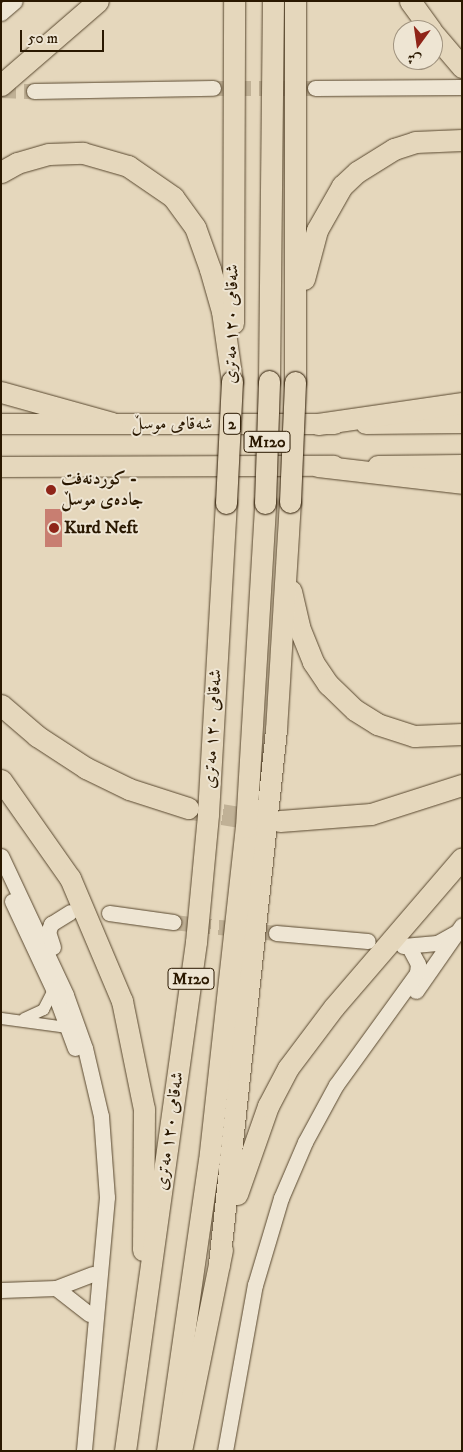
<!DOCTYPE html>
<meta charset="utf-8">
<style>
body{margin:0}
#map{position:relative;width:463px;height:1452px;overflow:hidden;background:#e5d7bc;font-family:"IM FELL DW Pica",Amiri,serif}
div>[style]{position:absolute}
.building>*{inset:0;background:#c87e71;transform-origin:0 0}
.tertiary-tunnel>*{height:15px;margin-top:-7.5px;transform-origin:0;background:repeating-linear-gradient(90deg,#c0b196 0 15px,transparent 0 23px)}
.motorway-tunnel>*{height:21px;margin-top:-10.5px;transform-origin:0;background:repeating-linear-gradient(90deg,#c0b196 0 21px,transparent 0 32px)}
.roads{filter:drop-shadow(0 0 1px #59482f) drop-shadow(0 0 1px #59482f)}
.minor>*{height:11px;margin:-5.5px;padding:0 5.5px;transform-origin:5.5px;border-radius:5.5px;background:#eee5d3}
.tertiary>*{height:15px;margin:-7.5px;padding:0 7.5px;transform-origin:7.5px;border-radius:7.5px;background:#eee5d3}
.trunk>*{height:20px;margin:-10px;padding:0 10px;transform-origin:10px;border-radius:10px;background:#e5d7bc}
.motorway>*{height:21px;margin:-10.5px;padding:0 10.5px;transform-origin:10.5px;border-radius:10.5px;background:#e5d7bc}
.bridges{filter:drop-shadow(0 0 1px #2a1800) drop-shadow(0 0 1px #2a1800)}
.motorway-bridge>*{height:21px;margin:-10.5px;padding:0 10.5px;transform-origin:10.5px;border-radius:10.5px;background:#e5d7bc}
.dots>*{width:14px;height:14px;translate:-50% -50%;box-sizing:border-box;border:2px solid #eee5d3;border-radius:50%}
span{translate:-50% -50%;white-space:nowrap;text-align:center;line-height:1.15;-webkit-text-stroke:4px #eee5d3;paint-order:stroke}
.shield-label span{padding:1px 4px;background:#eee5d3;border:1px solid;border-radius:4px;-webkit-text-stroke-width:0}
.shield-label{font-size:16px;color:#2a1800;font-weight:700}
.street-label{font-size:18px;color:#2a1800}
.poi-label{font-size:18px;color:#2a1800;font-weight:700}
.left{translate:0 -50%;text-align:left}
.frame{position:absolute;inset:0;border:2px solid #2a1800;pointer-events:none}
.north{position:absolute;left:393px;top:20px;width:50px;height:50px;box-sizing:border-box;background:#eee5d3;border:1px solid #a0937f;border-radius:50%;rotate:194deg;font-size:14px;font-weight:700;line-height:20px;text-align:center;color:#2a1800}
.north::after{content:'';display:block;margin:auto;width:18px;height:22px;background:#8f2418;clip-path:polygon(50% 0,100% 100%,50% 72%,0 100%)}
.scale{position:absolute;left:20px;top:30px;width:84px;height:22px;box-sizing:border-box;border:2px solid #2a1800;border-top:0;padding-left:6px;font-size:15px;line-height:18px;white-space:nowrap;color:#2a1800;-webkit-text-stroke:4px #eee5d3;paint-order:stroke}
</style>
<div id="map">
<div class="building">
<div style="left:62px;top:509px;width:38px;height:17px;rotate:90deg"></div>
</div>
<div class="tertiary-tunnel">
<div style="left:213px;top:88px;width:102px"></div>
<div style="left:1px;top:90px;width:33px;rotate:2deg"></div>
<div style="left:173px;top:922px;width:104px;rotate:6.1deg"></div>
</div>
<div class="motorway-tunnel">
<div style="left:191px;top:809px;width:74px;rotate:9.3deg"></div>
</div>
<div class="roads">
<div class="minor">
<div style="left:1px;top:1018px;width:67px;rotate:7.8deg"></div>
<div style="left:24px;top:1018px;width:21px;rotate:-25deg"></div>
<div style="left:43px;top:1009px;width:22px;rotate:-63deg"></div>
</div>
<div class="tertiary">
<div style="left:1px;top:13px;width:18px;rotate:-41deg"></div>
<div style="left:315px;top:88px;width:146px;rotate:-0.4deg"></div>
<div style="left:34px;top:91px;width:179px;rotate:-1deg"></div>
<div style="left:1px;top:856px;width:153px;rotate:64.9deg"></div>
<div style="left:66px;top:995px;width:56px;rotate:70.3deg"></div>
<div style="left:85px;top:1048px;width:70px;rotate:76.8deg"></div>
<div style="left:101px;top:1116px;width:81px;rotate:85.8deg"></div>
<div style="left:107px;top:1197px;width:255px;rotate:95.2deg"></div>
<div style="left:12px;top:901px;width:97px;rotate:65deg"></div>
<div style="left:53px;top:989px;width:63px;rotate:69.6deg"></div>
<div style="left:109px;top:913px;width:65px;rotate:8deg"></div>
<div style="left:276px;top:933px;width:92px;rotate:5deg"></div>
<div style="left:403px;top:946px;width:34px;rotate:-5deg"></div>
<div style="left:437px;top:943px;width:21px;rotate:-29deg"></div>
<div style="left:53px;top:947px;width:16px;rotate:-108deg"></div>
<div style="left:48px;top:932px;width:9px;rotate:-69deg"></div>
<div style="left:51px;top:924px;width:22px;rotate:-32deg"></div>
<div style="left:416px;top:991px;width:80px;rotate:-55.1deg"></div>
<div style="left:56px;top:1288px;width:42px;rotate:38.2deg"></div>
<div style="left:1px;top:1290px;width:55px;rotate:-2.1deg"></div>
<div style="left:56px;top:1288px;width:39px;rotate:-21deg"></div>
<div style="left:225px;top:1451px;width:169px;rotate:-79.8deg"></div>
<div style="left:255px;top:1285px;width:91px;rotate:-73.4deg"></div>
<div style="left:281px;top:1198px;width:61px;rotate:-66.8deg"></div>
<div style="left:305px;top:1142px;width:65px;rotate:-61.5deg"></div>
<div style="left:336px;top:1085px;width:138px;rotate:-54.1deg"></div>
<div style="left:417px;top:973px;width:9px;rotate:-84deg"></div>
<div style="left:418px;top:964px;width:19px;rotate:-118deg"></div>
</div>
<div class="trunk">
<div style="left:1px;top:424px;width:334px"></div>
<div style="left:366px;top:424px;width:96px;rotate:-0.6deg"></div>
<div style="left:378px;top:466px;width:84px;rotate:-0.7deg"></div>
<div style="left:1px;top:467px;width:333px;rotate:-0.2deg"></div>
</div>
<div class="motorway">
<div style="left:410px;top:1px;width:36px;rotate:54deg"></div>
<div style="left:433px;top:33px;width:45px;rotate:49.5deg"></div>
<div style="left:1px;top:85px;width:128px;rotate:-40.9deg"></div>
<div style="left:1px;top:172px;width:18px;rotate:-29deg"></div>
<div style="left:17px;top:163px;width:33px;rotate:-16deg"></div>
<div style="left:49px;top:154px;width:34px;rotate:-2deg"></div>
<div style="left:83px;top:153px;width:47px;rotate:16.1deg"></div>
<div style="left:128px;top:166px;width:55px;rotate:34.6deg"></div>
<div style="left:173px;top:197px;width:37px;rotate:54deg"></div>
<div style="left:195px;top:227px;width:45px;rotate:70.3deg"></div>
<div style="left:210px;top:269px;width:44px;rotate:74.1deg"></div>
<div style="left:222px;top:311px;width:71px;rotate:81.9deg"></div>
<div style="left:304px;top:279px;width:51px;rotate:-75.1deg"></div>
<div style="left:317px;top:230px;width:51px;rotate:-60.4deg"></div>
<div style="left:342px;top:186px;width:21px;rotate:-43deg"></div>
<div style="left:357px;top:172px;width:44px;rotate:-31.9deg"></div>
<div style="left:394px;top:149px;width:22px;rotate:-18deg"></div>
<div style="left:415px;top:142px;width:47px;rotate:-2.4deg"></div>
<div style="left:233px;top:323px;width:322px;rotate:-89.8deg"></div>
<div style="left:269px;top:381px;width:380px;rotate:-89.4deg"></div>
<div style="left:295px;top:382px;width:381px;rotate:-90deg"></div>
<div style="left:1px;top:392px;width:115px;rotate:15.6deg"></div>
<div style="left:318px;top:424px;width:146px;rotate:-8.3deg"></div>
<div style="left:318px;top:466px;width:145px;rotate:6.7deg"></div>
<div style="left:291px;top:591px;width:37px;rotate:77deg"></div>
<div style="left:299px;top:627px;width:38px;rotate:68deg"></div>
<div style="left:313px;top:662px;width:27px;rotate:56deg"></div>
<div style="left:328px;top:684px;width:37px;rotate:44deg"></div>
<div style="left:355px;top:710px;width:26px;rotate:32deg"></div>
<div style="left:377px;top:724px;width:39px;rotate:18deg"></div>
<div style="left:414px;top:736px;width:48px;rotate:-2.4deg"></div>
<div style="left:1px;top:705px;width:48px;rotate:40.7deg"></div>
<div style="left:37px;top:736px;width:59px;rotate:33.1deg"></div>
<div style="left:86px;top:768px;width:48px;rotate:26deg"></div>
<div style="left:129px;top:789px;width:62px;rotate:17.9deg"></div>
<div style="left:1px;top:780px;width:120px;rotate:54.9deg"></div>
<div style="left:70px;top:878px;width:134px;rotate:67.1deg"></div>
<div style="left:122px;top:1001px;width:110px;rotate:78.5deg"></div>
<div style="left:144px;top:1109px;width:141px;rotate:90.4deg"></div>
<div style="left:280px;top:821px;width:91px;rotate:-4.4deg"></div>
<div style="left:371px;top:814px;width:96px;rotate:-17.7deg"></div>
<div style="left:237px;top:1194px;width:93px;rotate:-70.6deg"></div>
<div style="left:268px;top:1106px;width:43px;rotate:-62.2deg"></div>
<div style="left:288px;top:1068px;width:76px;rotate:-53deg"></div>
<div style="left:334px;top:1007px;width:196px;rotate:-49.3deg"></div>
<div style="left:219px;top:1264px;width:537px;rotate:-83.91deg"></div>
<div style="left:276px;top:730px;width:228px;rotate:-86.5deg"></div>
<div style="left:125px;top:1451px;width:514px;rotate:-82.06deg"></div>
<div style="left:196px;top:942px;width:129px;rotate:-84.6deg"></div>
<div style="left:208px;top:814px;width:312px;rotate:-86.7deg"></div>
<div style="left:167px;top:1451px;width:293px;rotate:-81.8deg"></div>
<div style="left:209px;top:1161px;width:336px;rotate:-83.7deg"></div>
<div style="left:246px;top:827px;width:325px;rotate:-86.6deg"></div>
<div style="left:181px;top:1451px;width:205px;rotate:-78.5deg"></div>
</div>
</div>
<div class="bridges">
<div class="motorway-bridge">
<div style="left:290px;top:502px;width:120px;rotate:-87.6deg"></div>
<div style="left:226px;top:503px;width:122px;rotate:-87.2deg"></div>
<div style="left:265px;top:503px;width:122px;rotate:-88.1deg"></div>
</div>
</div>
<div class="dots">
<div style="left:51px;top:490px;background:#8f2418"></div>
<div style="left:54px;top:528px;background:#8f2418"></div>
</div>
<div class="shield-label">
<span style="left:232px;top:424px">2</span>
<span style="left:267px;top:442px">M120</span>
<span style="left:191px;top:979px">M120</span>
</div>
<div class="street-label">
<span style="left:232px;top:324px;rotate:-89deg">شەقامی ١٢٠ مەتری</span>
<span style="left:172px;top:424px">شەقامی موسڵ</span>
<span style="left:213px;top:729px;rotate:-87deg">شەقامی ١٢٠ مەتری</span>
<span style="left:170px;top:1131px;rotate:-82deg">شەقامی ١٢٠ مەتری</span>
</div>
<div class="poi-label">
<span class="left" style="left:61px;top:490px">کوردنەفت -<br>جادەی موسڵ</span>
<span class="left" style="left:64px;top:528px">Kurd Neft</span>
</div>
<div class="frame"></div>
<div class="north">ش</div>
<div class="scale">50 m</div>
</div>
